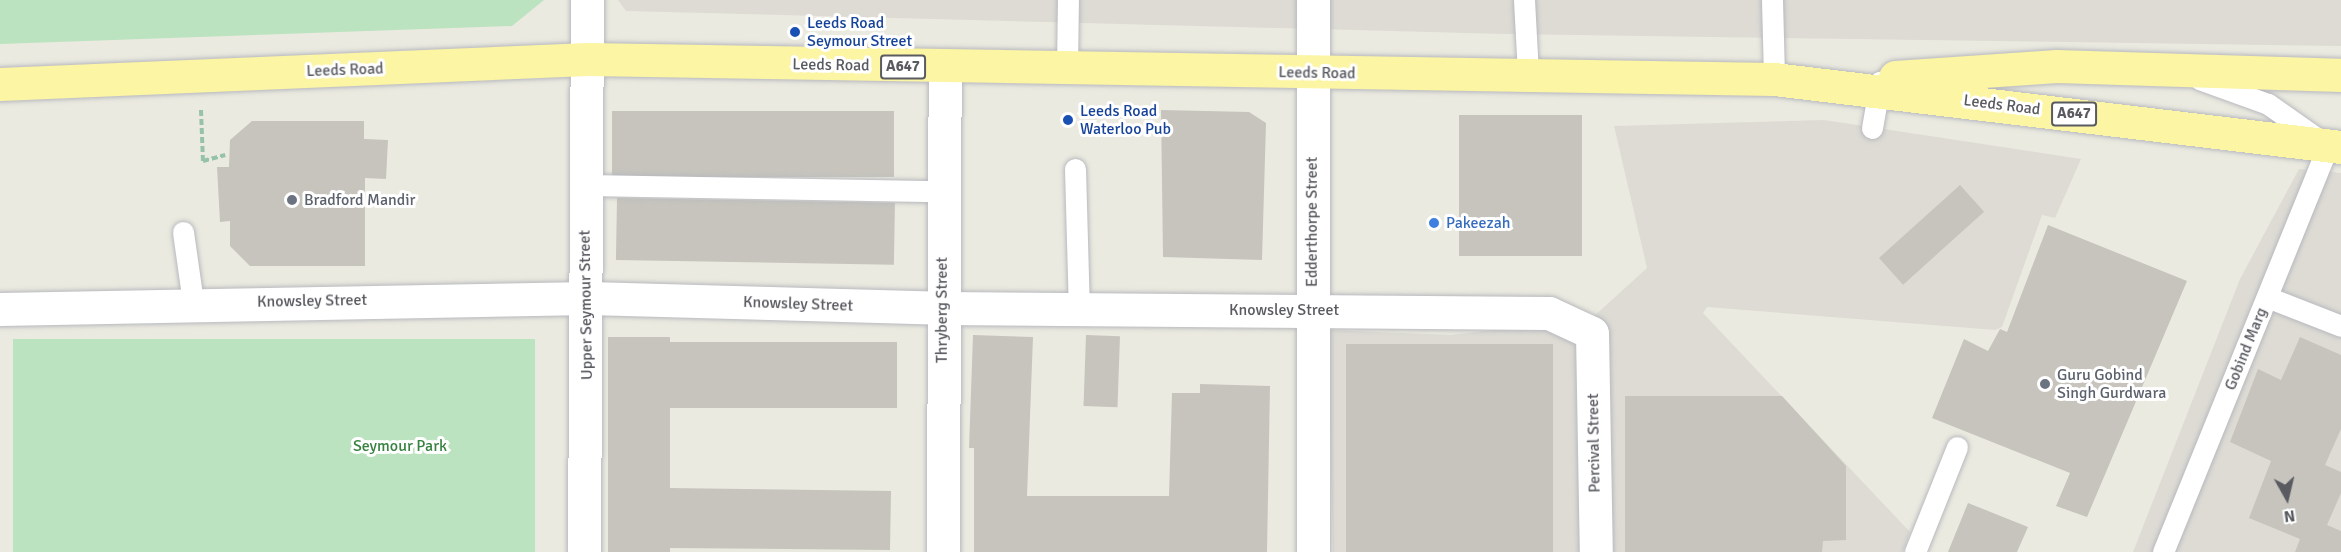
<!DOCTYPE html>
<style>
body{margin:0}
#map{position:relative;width:2341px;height:552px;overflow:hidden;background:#ebeae0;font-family:Signika,sans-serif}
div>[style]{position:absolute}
.industrial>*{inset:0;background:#dddbd4}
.green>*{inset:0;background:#bce3c0;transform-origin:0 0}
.building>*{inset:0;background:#c6c4bd;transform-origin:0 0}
.path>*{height:4px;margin-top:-2px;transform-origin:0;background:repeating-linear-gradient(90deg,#96c3a7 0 6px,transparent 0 9px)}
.roads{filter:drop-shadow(0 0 2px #b8b9bf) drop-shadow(0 0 2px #b8b9bf)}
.service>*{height:21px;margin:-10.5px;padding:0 10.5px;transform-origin:10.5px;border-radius:10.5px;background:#fff}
.minor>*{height:33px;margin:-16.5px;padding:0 16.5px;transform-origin:16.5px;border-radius:16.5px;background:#fff}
.primary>*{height:33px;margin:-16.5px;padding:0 16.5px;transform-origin:16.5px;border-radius:16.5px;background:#fcf5a4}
.dots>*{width:16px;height:16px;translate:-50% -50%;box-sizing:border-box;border:3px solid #fff;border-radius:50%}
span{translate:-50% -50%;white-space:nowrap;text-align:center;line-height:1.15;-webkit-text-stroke:6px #fff;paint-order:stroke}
.shield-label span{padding:2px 4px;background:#fff;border:2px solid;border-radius:4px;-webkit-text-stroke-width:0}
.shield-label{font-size:15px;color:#595b61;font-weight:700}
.transit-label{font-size:16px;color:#164399}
.left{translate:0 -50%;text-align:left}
.street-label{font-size:16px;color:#595b61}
.worship-label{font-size:16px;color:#5b616d}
.shop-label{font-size:16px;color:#366cbe}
.park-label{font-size:16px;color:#378240}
.north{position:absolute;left:2257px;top:468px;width:60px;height:60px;-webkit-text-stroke:4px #fff;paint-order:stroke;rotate:172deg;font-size:16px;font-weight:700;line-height:24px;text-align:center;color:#595b61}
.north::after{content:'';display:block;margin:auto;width:21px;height:27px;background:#595b61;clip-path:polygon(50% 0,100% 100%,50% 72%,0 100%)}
</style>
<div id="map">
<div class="industrial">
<div style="clip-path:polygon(618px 0,2341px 0,2341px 46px,1504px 34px,626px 11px)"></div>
<div style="clip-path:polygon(1824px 120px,2081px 159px,2055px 218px,2042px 215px,2002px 327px,1995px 330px,1707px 307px,1703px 313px,1910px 532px,1903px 552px,1333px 552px,1328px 330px,1451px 335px,1592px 318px,1647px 268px,1614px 126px)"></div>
<div style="clip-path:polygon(2299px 169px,2341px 173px,2341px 552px,2133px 552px,2240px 279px)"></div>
</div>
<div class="green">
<div style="clip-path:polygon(0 0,544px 0,512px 26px,0 44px)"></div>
<div style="left:535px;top:339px;width:213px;height:522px;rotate:90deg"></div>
</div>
<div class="building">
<div style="clip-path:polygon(1161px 110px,1249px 112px,1266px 123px,1262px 260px,1163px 257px)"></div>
<div style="left:894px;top:111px;width:66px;height:282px;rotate:90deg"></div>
<div style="left:1459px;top:115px;width:123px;height:141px"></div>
<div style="clip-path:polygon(252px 121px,364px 121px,364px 139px,388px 140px,386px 179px,365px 178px,365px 266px,250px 266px,230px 246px,230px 221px,220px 222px,217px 167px,229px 167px,230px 140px)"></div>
<div style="left:1960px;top:185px;width:36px;height:109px;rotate:48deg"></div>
<div style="left:617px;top:198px;width:278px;height:62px;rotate:1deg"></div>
<div style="clip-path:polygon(2048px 225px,2187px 281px,2087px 517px,2056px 506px,2070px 473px,1932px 418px,1964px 339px,1988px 351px,2000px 329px,2007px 332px)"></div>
<div style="clip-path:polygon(973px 335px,1033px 337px,1027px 496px,1169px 496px,1172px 393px,1200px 393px,1200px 384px,1270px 386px,1267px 552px,974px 552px,974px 448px,969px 448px)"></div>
<div style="left:1086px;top:335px;width:34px;height:71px;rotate:2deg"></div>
<div style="clip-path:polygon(608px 337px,670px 337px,670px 342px,897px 342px,897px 408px,670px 408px,670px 488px,891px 491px,890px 550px,670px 548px,670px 552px,608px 552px)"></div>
<div style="clip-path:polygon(2300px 337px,2341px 355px,2341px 429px,2325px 465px,2341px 472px,2341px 493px,2327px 525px,2341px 531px,2341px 552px,2295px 552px,2300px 539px,2249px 518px,2271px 461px,2230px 442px,2258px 369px,2281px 380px)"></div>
<div style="left:1553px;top:344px;width:208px;height:207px;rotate:90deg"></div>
<div style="clip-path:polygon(1625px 396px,1782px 396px,1846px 466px,1846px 540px,1823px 541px,1822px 552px,1625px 552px)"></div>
<div style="clip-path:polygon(1968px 503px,2028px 527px,2017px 552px,1948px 552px)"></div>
</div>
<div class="path">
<div style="left:201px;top:110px;width:51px;rotate:87.8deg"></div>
<div style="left:203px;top:161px;width:23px;rotate:-15deg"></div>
</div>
<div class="roads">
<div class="service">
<div style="left:1524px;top:0;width:75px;rotate:86.9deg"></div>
<div style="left:1772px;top:0;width:79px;rotate:88.5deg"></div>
<div style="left:1067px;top:68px;width:68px;rotate:-89.2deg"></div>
<div style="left:1872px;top:128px;width:47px;rotate:-80.1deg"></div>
<div style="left:1075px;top:169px;width:139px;rotate:88.4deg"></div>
<div style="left:583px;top:185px;width:360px;rotate:1deg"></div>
<div style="left:183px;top:232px;width:71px;rotate:81.9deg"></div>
<div style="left:2267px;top:297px;width:79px;rotate:21.4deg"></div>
<div style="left:1915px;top:552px;width:113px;rotate:-68.2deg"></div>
<div style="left:2163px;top:552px;width:438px;rotate:-67.9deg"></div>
<div style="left:2328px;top:146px;width:73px;rotate:-145deg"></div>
<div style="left:2268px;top:104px;width:73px;rotate:-160.1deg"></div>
</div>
<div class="minor">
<div style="left:1313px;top:0;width:552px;rotate:90deg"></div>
<div style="left:0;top:309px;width:589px;rotate:-1.07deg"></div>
<div style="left:589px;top:298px;width:352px;rotate:1.6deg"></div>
<div style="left:941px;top:308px;width:608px;rotate:0.47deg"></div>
<div style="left:1549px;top:313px;width:47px;rotate:24.9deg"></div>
<div style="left:1592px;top:333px;width:219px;rotate:89deg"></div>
<div style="left:584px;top:552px;width:552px;rotate:-89.69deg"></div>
<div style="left:943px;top:552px;width:484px;rotate:-89.8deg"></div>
</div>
<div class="primary">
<div style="left:1895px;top:77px;width:162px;rotate:-3.9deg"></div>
<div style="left:2057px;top:66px;width:284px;rotate:1.8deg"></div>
<div style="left:0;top:84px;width:588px;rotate:-2.44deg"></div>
<div style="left:587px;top:59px;width:1187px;rotate:0.97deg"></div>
<div style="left:1774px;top:79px;width:571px;rotate:6.84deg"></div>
</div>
</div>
<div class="dots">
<div style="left:795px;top:32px;background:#1a4fb4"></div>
<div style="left:1068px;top:120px;background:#1a4fb4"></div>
<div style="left:292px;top:200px;background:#6b7280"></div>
<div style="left:1434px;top:223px;background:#3f7fe0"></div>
<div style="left:2045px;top:384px;background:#6b7280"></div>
</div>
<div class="shield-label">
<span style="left:903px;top:67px">A647</span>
<span style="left:2074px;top:114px">A647</span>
</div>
<div class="transit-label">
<span class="left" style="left:807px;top:32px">Leeds Road<br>Seymour Street</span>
<span class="left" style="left:1080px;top:120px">Leeds Road<br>Waterloo Pub</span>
</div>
<div class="street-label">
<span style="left:831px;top:65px;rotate:1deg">Leeds Road</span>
<span style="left:345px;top:70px;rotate:-2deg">Leeds Road</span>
<span style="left:1317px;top:73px;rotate:1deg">Leeds Road</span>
<span style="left:2002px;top:105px;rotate:7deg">Leeds Road</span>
<span style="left:1312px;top:222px;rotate:-90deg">Edderthorpe Street</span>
<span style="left:312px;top:301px;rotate:-1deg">Knowsley Street</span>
<span style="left:798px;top:304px;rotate:2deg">Knowsley Street</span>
<span style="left:586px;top:305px;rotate:-91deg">Upper Seymour Street</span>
<span style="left:942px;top:310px;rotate:-90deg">Thryberg Street</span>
<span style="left:1284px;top:310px">Knowsley Street</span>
<span style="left:2246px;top:349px;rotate:-68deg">Gobind Marg</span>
<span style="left:1594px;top:443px;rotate:-91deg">Percival Street</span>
</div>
<div class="worship-label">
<span class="left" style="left:304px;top:200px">Bradford Mandir</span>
<span class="left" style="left:2057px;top:384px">Guru Gobind<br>Singh Gurdwara</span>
</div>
<div class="shop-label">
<span class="left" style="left:1446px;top:223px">Pakeezah</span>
</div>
<div class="park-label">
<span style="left:400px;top:446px">Seymour Park</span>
</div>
<div class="north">N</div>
</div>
